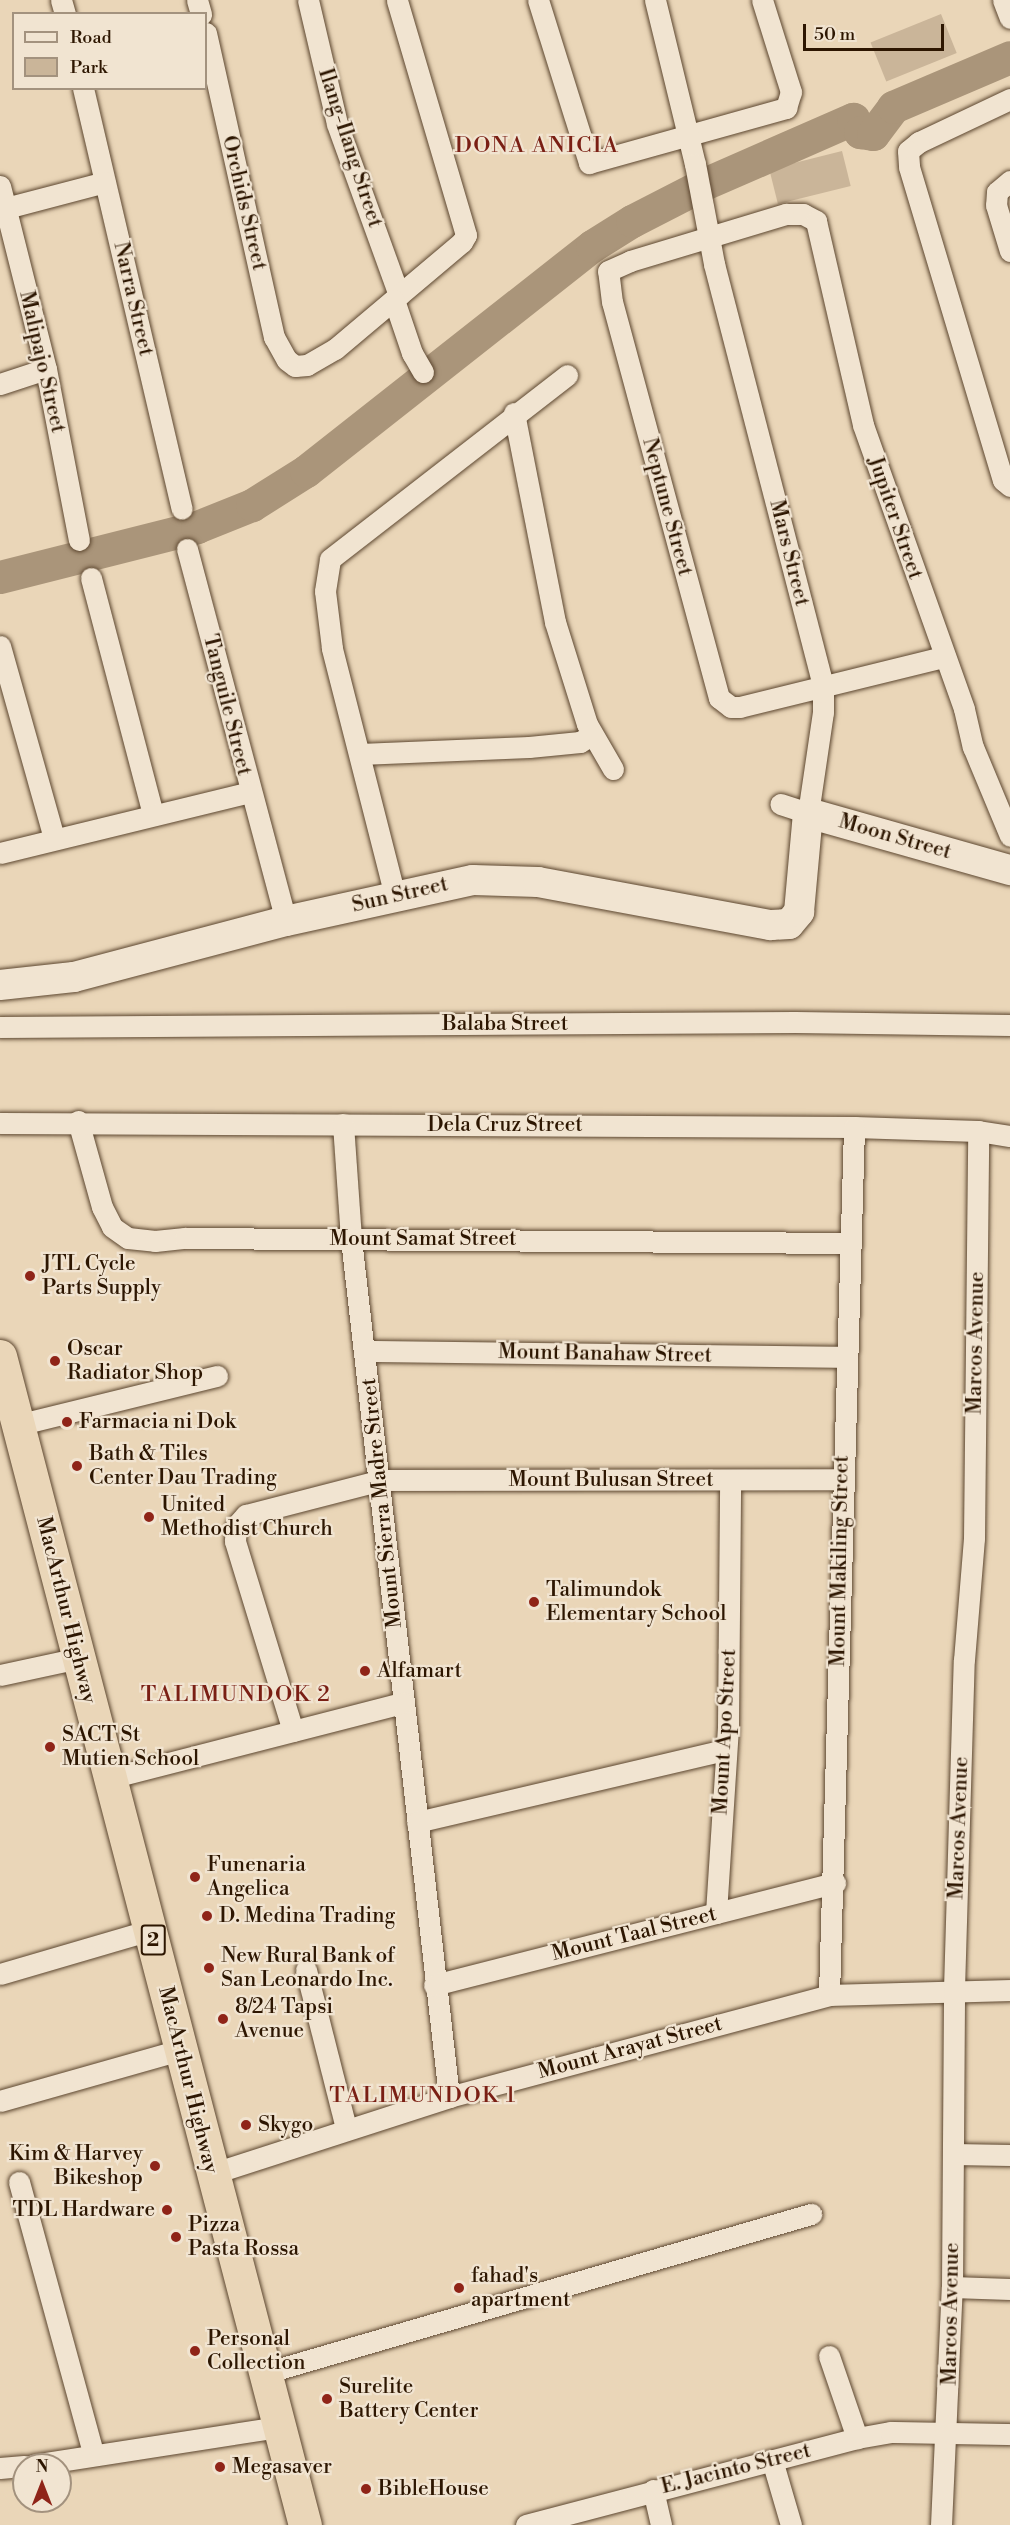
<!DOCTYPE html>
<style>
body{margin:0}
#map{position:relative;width:1010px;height:2525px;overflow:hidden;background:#ead6b8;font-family:"Libre Bodoni",serif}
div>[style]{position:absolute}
.green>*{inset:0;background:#cab599;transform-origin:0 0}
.river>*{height:33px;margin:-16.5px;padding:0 16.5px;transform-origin:16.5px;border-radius:16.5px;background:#aa957a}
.roads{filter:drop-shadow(0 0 2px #5c462f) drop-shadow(0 0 2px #5c462f)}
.street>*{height:21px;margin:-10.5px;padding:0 10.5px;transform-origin:10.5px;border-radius:10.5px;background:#f1e4d1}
.secondary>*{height:30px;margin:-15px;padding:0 15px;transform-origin:15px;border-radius:15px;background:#f1e4d1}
.highway>*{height:33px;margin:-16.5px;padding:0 16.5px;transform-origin:16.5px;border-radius:16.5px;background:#ead6b8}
.dots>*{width:16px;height:16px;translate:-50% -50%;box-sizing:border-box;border:3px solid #f1e4d1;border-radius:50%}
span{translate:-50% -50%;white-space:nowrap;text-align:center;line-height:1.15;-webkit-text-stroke:4.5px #f1e4d1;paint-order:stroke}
.shield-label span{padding:2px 4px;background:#f1e4d1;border:2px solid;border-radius:4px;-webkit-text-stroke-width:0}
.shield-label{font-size:20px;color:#2d1601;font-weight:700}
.street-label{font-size:21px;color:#2d1601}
.poi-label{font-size:21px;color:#2d1601}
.left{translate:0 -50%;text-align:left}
.right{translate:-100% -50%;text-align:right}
.neighbourhood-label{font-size:22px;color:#7a1f14;letter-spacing:1.5px}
.legend{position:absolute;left:12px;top:12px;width:195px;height:78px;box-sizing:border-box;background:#f1e4d1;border:2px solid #a3927e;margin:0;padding:8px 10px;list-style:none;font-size:18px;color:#2d1601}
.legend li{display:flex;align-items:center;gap:12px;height:30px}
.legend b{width:30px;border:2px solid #a3927e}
.north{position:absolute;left:12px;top:2453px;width:60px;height:60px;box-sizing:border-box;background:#f1e4d1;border:2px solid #a3927e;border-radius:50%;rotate:0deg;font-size:16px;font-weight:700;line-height:24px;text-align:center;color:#2d1601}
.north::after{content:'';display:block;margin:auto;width:21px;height:27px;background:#8f2418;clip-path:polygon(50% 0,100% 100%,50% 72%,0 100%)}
.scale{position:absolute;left:803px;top:24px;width:141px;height:27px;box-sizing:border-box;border:3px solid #2d1601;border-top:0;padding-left:8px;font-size:18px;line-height:21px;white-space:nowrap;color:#2d1601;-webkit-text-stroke:4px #f1e4d1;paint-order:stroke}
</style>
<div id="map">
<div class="green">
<div style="left:941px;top:14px;width:42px;height:76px;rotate:68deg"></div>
<div style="left:842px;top:151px;width:36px;height:75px;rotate:76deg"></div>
</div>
<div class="river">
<div style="left:0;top:577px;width:203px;rotate:-14.2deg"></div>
<div style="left:197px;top:527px;width:59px;rotate:-21.8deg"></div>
<div style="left:252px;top:505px;width:64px;rotate:-32.2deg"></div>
<div style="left:306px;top:471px;width:364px;rotate:-38.2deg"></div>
<div style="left:592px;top:246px;width:47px;rotate:-32deg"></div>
<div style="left:632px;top:221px;width:81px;rotate:-27.2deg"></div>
<div style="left:704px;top:184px;width:163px;rotate:-23.6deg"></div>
<div style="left:853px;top:119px;width:15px;rotate:62deg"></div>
<div style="left:860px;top:132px;width:13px;rotate:9deg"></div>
<div style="left:873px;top:134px;width:34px;rotate:-53deg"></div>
<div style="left:893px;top:107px;width:127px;rotate:-23.1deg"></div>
</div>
<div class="roads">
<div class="street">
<div style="left:61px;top:0;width:15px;rotate:74deg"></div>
<div style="left:197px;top:0;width:15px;rotate:74deg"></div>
<div style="left:308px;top:0;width:127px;rotate:76.8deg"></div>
<div style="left:337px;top:124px;width:182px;rotate:70.1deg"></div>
<div style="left:538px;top:0;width:171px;rotate:72.6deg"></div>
<div style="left:589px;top:163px;width:205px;rotate:-15.6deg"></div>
<div style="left:786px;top:108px;width:17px;rotate:-73deg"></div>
<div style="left:791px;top:92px;width:96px;rotate:-107.5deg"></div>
<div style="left:655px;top:0;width:169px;rotate:76.3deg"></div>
<div style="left:695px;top:164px;width:102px;rotate:79.2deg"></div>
<div style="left:714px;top:264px;width:435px;rotate:75.5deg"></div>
<div style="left:823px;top:685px;width:27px;rotate:90deg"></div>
<div style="left:823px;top:712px;width:102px;rotate:98.4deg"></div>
<div style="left:808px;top:813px;width:29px;rotate:-162deg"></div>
<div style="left:1003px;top:0;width:19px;rotate:69deg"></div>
<div style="left:206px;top:33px;width:312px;rotate:77.4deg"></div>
<div style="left:274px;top:337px;width:26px;rotate:61deg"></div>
<div style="left:287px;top:360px;width:10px;rotate:37deg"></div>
<div style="left:295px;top:366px;width:12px;rotate:-5deg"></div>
<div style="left:307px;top:365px;width:32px;rotate:-30deg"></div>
<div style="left:335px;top:349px;width:166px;rotate:-40.1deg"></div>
<div style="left:462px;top:242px;width:8px;rotate:-60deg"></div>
<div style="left:466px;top:235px;width:245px;rotate:-106.4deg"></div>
<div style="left:83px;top:88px;width:432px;rotate:76.8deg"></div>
<div style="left:1010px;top:99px;width:101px;rotate:154.7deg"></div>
<div style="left:919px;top:142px;width:14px;rotate:141deg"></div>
<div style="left:908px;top:151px;width:16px;rotate:86deg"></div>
<div style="left:909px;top:167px;width:327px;rotate:73.3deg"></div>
<div style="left:1003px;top:480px;width:9px;rotate:41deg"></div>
<div style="left:1010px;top:181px;width:17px;rotate:140deg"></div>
<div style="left:997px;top:192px;width:13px;rotate:94deg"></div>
<div style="left:996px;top:205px;width:48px;rotate:73.1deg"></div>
<div style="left:0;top:186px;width:189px;rotate:75.9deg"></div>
<div style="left:46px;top:369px;width:174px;rotate:79.1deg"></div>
<div style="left:6px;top:208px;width:102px;rotate:-14.7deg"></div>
<div style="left:394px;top:300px;width:56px;rotate:71.2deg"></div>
<div style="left:412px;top:353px;width:22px;rotate:60deg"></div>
<div style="left:0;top:384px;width:48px;rotate:-18.1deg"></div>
<div style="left:514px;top:413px;width:213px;rotate:78.9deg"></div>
<div style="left:555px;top:622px;width:107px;rotate:72.6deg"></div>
<div style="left:587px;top:724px;width:52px;rotate:60deg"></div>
<div style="left:187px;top:549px;width:385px;rotate:75.1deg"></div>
<div style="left:91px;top:578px;width:244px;rotate:75.3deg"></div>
<div style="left:0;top:646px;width:199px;rotate:74.3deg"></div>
<div style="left:943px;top:657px;width:209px;rotate:166.2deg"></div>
<div style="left:740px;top:707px;width:9px;rotate:180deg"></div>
<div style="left:731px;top:707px;width:15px;rotate:-143deg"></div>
<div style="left:719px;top:698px;width:410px;rotate:-105.1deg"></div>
<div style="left:612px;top:302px;width:31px;rotate:-97deg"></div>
<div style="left:608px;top:271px;width:24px;rotate:-24deg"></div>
<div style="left:630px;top:261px;width:163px;rotate:-16.8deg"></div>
<div style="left:786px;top:214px;width:17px"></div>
<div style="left:803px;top:214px;width:15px;rotate:28deg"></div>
<div style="left:816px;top:221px;width:209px;rotate:77deg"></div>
<div style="left:863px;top:425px;width:301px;rotate:70.4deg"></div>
<div style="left:964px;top:709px;width:39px;rotate:77deg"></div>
<div style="left:973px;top:747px;width:96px;rotate:67.4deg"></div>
<div style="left:360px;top:754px;width:169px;rotate:-2.4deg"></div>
<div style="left:529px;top:747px;width:51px;rotate:-5.6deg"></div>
<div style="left:580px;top:742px;width:13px;rotate:-32deg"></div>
<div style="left:0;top:853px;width:257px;rotate:-13.7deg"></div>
<div style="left:395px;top:896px;width:256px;rotate:-104.3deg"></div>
<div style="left:332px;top:648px;width:57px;rotate:-97deg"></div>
<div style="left:325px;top:591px;width:32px;rotate:-81deg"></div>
<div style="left:330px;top:559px;width:300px;rotate:-37.8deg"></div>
<div style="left:0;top:1027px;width:795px;rotate:-0.36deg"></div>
<div style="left:795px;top:1022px;width:215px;rotate:0.8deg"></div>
<div style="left:78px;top:1121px;width:89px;rotate:74.4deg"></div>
<div style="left:102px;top:1207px;width:22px;rotate:63deg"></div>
<div style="left:112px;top:1227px;width:19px;rotate:35deg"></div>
<div style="left:128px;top:1238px;width:27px;rotate:6deg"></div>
<div style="left:155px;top:1241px;width:30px;rotate:-6deg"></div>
<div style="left:185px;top:1238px;width:665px;rotate:0.43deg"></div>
<div style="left:0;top:1123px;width:854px;rotate:0.27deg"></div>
<div style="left:854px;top:1127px;width:124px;rotate:1.8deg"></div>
<div style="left:978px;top:1131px;width:32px;rotate:9deg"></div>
<div style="left:343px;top:1124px;width:115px;rotate:86deg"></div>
<div style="left:351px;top:1239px;width:864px;rotate:83.48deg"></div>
<div style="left:365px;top:1351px;width:480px;rotate:0.7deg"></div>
<div style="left:17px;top:1425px;width:206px;rotate:-13.8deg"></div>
<div style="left:0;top:1675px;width:81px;rotate:-12.1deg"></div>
<div style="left:293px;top:1731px;width:199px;rotate:-107deg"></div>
<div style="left:235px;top:1541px;width:15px;rotate:-86deg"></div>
<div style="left:236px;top:1526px;width:15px;rotate:-48deg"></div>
<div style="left:246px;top:1515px;width:139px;rotate:-14.5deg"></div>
<div style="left:381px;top:1480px;width:460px;rotate:-0.1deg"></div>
<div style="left:110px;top:1778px;width:302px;rotate:-14.4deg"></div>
<div style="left:417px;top:1822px;width:316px;rotate:-13.2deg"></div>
<div style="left:716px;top:1913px;width:187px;rotate:-86.3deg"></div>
<div style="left:728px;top:1726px;width:246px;rotate:-89.5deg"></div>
<div style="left:306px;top:1970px;width:163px;rotate:75.8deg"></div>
<div style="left:0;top:1974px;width:156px;rotate:-16.3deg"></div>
<div style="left:434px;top:1985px;width:414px;rotate:-14.3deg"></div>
<div style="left:829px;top:1995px;width:868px;rotate:-88.35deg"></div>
<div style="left:0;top:2101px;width:187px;rotate:-15.8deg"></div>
<div style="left:953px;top:2154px;width:57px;rotate:1deg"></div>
<div style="left:211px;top:2174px;width:250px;rotate:-17.9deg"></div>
<div style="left:449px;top:2097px;width:393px;rotate:-15deg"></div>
<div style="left:829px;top:1995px;width:181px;rotate:-1.6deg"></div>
<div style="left:19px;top:2182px;width:281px;rotate:74.7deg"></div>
<div style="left:952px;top:2287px;width:58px;rotate:2deg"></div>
<div style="left:829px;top:2356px;width:87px;rotate:71.1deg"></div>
<div style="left:265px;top:2373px;width:569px;rotate:-16.24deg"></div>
<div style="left:772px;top:2460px;width:68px;rotate:73.7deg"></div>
<div style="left:33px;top:2465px;width:249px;rotate:-8.8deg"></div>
<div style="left:0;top:2468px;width:24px;rotate:-5deg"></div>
<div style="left:653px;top:2490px;width:36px;rotate:77deg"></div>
<div style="left:526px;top:2525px;width:342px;rotate:-14.7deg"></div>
<div style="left:857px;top:2438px;width:35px;rotate:-10deg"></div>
<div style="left:891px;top:2432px;width:119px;rotate:1deg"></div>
<div style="left:941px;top:2525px;width:238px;rotate:-87.4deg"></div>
<div style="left:952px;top:2287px;width:298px;rotate:-89.6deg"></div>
<div style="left:954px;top:1989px;width:329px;rotate:-88.3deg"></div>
<div style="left:964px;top:1660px;width:122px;rotate:-85.3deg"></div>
<div style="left:974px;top:1538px;width:407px;rotate:-89.4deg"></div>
</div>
<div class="secondary">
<div style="left:0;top:985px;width:74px;rotate:-6.2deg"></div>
<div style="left:74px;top:977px;width:219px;rotate:-14.8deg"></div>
<div style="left:286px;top:921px;width:191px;rotate:-12.4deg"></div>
<div style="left:473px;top:880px;width:65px;rotate:1.8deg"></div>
<div style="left:538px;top:882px;width:237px;rotate:10.5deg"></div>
<div style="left:771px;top:925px;width:18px;rotate:-3deg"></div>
<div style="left:789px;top:924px;width:16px;rotate:-50deg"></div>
<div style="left:799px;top:912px;width:99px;rotate:-84.8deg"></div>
<div style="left:808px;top:813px;width:210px;rotate:15.8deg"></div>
</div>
<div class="highway">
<div style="left:0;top:1356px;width:1208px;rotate:75.38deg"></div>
</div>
</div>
<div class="dots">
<div style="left:30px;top:1276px;background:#8f2418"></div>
<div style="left:55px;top:1361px;background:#8f2418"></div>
<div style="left:67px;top:1422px;background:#8f2418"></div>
<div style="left:77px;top:1466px;background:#8f2418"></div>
<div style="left:149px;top:1517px;background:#8f2418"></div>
<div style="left:534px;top:1602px;background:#8f2418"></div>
<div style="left:365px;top:1671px;background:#8f2418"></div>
<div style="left:50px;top:1747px;background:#8f2418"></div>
<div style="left:195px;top:1877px;background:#8f2418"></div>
<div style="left:207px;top:1916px;background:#8f2418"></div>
<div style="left:209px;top:1968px;background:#8f2418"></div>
<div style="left:223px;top:2019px;background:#8f2418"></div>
<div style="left:246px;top:2125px;background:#8f2418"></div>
<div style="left:155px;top:2166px;background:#8f2418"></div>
<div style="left:167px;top:2210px;background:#8f2418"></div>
<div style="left:176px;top:2237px;background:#8f2418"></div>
<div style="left:459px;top:2288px;background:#8f2418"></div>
<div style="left:195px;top:2351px;background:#8f2418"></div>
<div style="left:327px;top:2399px;background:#8f2418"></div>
<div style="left:220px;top:2467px;background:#8f2418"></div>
<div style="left:366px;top:2489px;background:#8f2418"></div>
</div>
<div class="shield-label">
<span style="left:153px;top:1940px">2</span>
</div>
<div class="street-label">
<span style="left:350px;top:148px;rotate:72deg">Ilang-Ilang Street</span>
<span style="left:244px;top:203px;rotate:77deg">Orchids Street</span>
<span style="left:133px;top:299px;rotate:77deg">Narra Street</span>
<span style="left:42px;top:362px;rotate:77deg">Malipajo Street</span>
<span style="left:667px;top:507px;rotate:75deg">Neptune Street</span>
<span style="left:895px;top:518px;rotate:71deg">Jupiter Street</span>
<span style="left:789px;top:553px;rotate:76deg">Mars Street</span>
<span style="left:227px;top:705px;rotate:76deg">Tanguile Street</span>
<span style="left:895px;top:837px;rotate:16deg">Moon Street</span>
<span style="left:400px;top:895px;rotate:-13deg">Sun Street</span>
<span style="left:505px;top:1024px">Balaba Street</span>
<span style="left:505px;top:1125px">Dela Cruz Street</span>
<span style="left:423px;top:1239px">Mount Samat Street</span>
<span style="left:976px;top:1343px;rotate:-89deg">Marcos Avenue</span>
<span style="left:605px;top:1354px;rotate:1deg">Mount Banahaw Street</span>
<span style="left:611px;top:1480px">Mount Bulusan Street</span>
<span style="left:382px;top:1503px;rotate:-96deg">Mount Sierra Madre Street</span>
<span style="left:840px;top:1561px;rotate:-89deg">Mount Makiling Street</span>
<span style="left:66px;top:1610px;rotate:76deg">MacArthur Highway</span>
<span style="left:725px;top:1732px;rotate:-87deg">Mount Apo Street</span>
<span style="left:959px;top:1828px;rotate:-88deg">Marcos Avenue</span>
<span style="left:634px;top:1934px;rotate:-14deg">Mount Taal Street</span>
<span style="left:630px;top:2048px;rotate:-15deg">Mount Arayat Street</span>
<span style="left:188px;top:2080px;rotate:76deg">MacArthur Highway</span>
<span style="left:951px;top:2314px;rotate:-89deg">Marcos Avenue</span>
<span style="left:736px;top:2469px;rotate:-14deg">E. Jacinto Street</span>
</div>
<div class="poi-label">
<span class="left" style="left:42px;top:1276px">JTL Cycle<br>Parts Supply</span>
<span class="left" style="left:67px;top:1361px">Oscar<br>Radiator Shop</span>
<span class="left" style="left:79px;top:1422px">Farmacia ni Dok</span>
<span class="left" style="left:89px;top:1466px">Bath &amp; Tiles<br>Center Dau Trading</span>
<span class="left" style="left:161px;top:1517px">United<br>Methodist Church</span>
<span class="left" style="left:546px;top:1602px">Talimundok<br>Elementary School</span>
<span class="left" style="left:377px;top:1671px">Alfamart</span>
<span class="left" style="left:62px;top:1747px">SACT St<br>Mutien School</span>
<span class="left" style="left:207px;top:1877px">Funenaria<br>Angelica</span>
<span class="left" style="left:219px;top:1916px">D. Medina Trading</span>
<span class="left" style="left:221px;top:1968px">New Rural Bank of<br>San Leonardo Inc.</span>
<span class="left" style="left:235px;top:2019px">8/24 Tapsi<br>Avenue</span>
<span class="left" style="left:258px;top:2125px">Skygo</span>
<span class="right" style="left:143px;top:2166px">Kim &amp; Harvey<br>Bikeshop</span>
<span class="right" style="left:155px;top:2210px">TDL Hardware</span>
<span class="left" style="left:188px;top:2237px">Pizza<br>Pasta Rossa</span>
<span class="left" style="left:471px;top:2288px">fahad's<br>apartment</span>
<span class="left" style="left:207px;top:2351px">Personal<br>Collection</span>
<span class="left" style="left:339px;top:2399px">Surelite<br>Battery Center</span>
<span class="left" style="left:232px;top:2467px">Megasaver</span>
<span class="left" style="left:378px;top:2489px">BibleHouse</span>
</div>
<div class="neighbourhood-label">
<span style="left:537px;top:146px">DONA ANICIA</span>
<span style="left:236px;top:1695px">TALIMUNDOK 2</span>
<span style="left:423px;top:2096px">TALIMUNDOK 1</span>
</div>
<ul class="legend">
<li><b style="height:8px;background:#f1e4d1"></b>Road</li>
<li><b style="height:16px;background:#cab599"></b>Park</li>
</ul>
<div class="north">N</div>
<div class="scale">50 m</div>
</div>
